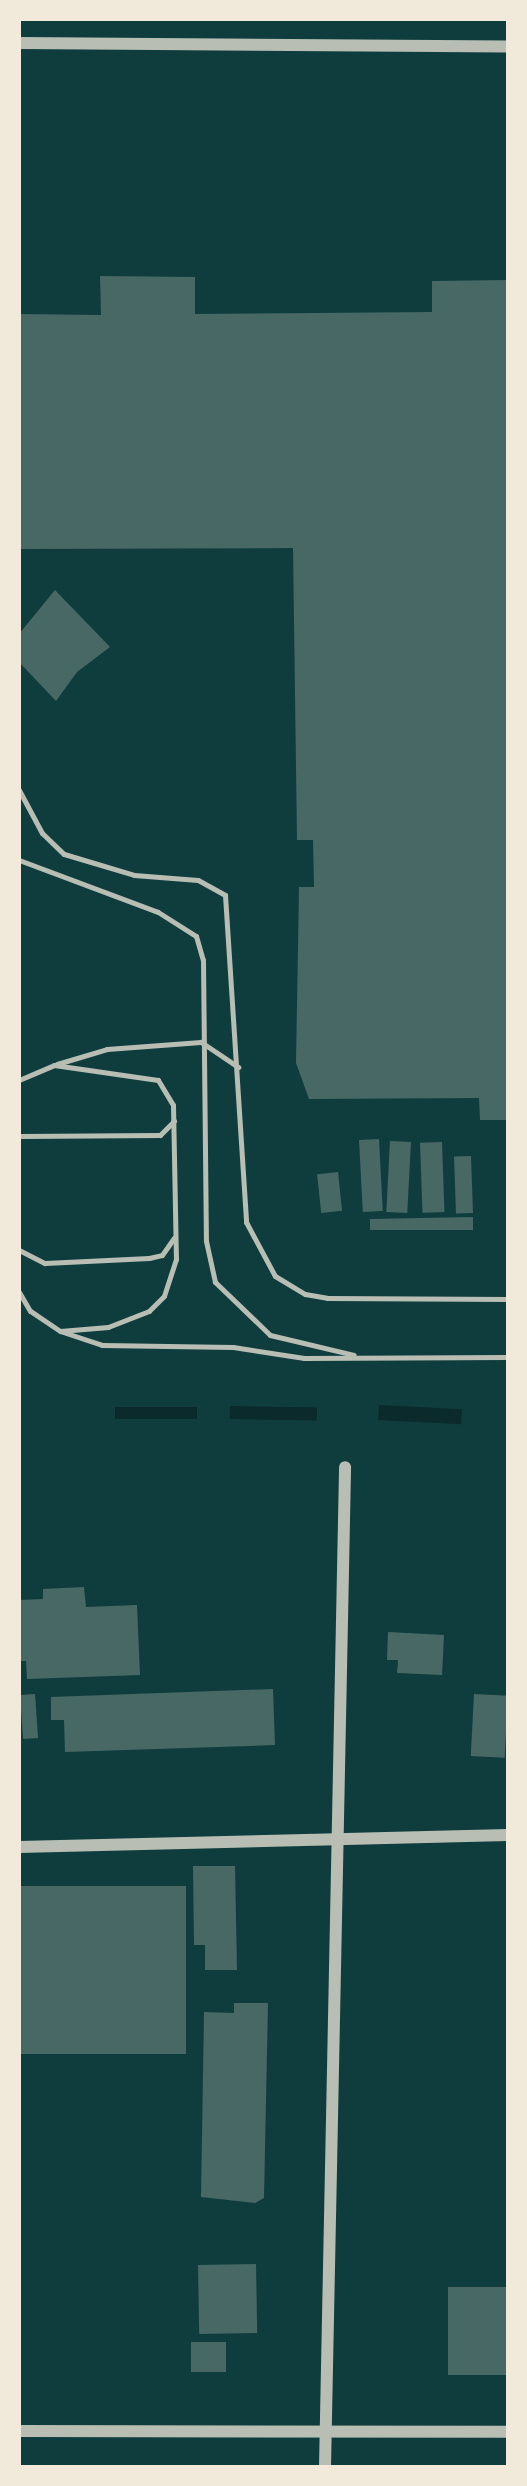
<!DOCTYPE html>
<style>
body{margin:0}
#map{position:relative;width:527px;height:2486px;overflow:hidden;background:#0f3d3e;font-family:Quicksand,sans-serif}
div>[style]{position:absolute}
.water>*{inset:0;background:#0a2a2b;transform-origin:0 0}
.building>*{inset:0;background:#486865;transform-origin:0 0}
.service>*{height:5px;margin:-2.5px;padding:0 2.5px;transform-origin:2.5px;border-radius:2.5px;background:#b8beb3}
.tertiary>*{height:12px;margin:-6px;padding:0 6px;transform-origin:6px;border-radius:6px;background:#b8beb3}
span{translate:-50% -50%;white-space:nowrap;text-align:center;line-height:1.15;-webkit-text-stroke:7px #f1e9da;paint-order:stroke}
.frame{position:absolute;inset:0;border:21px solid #f1e9da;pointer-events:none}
</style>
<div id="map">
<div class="water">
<div style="left:379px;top:1405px;width:83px;height:15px;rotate:3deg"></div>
<div style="left:230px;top:1406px;width:87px;height:13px;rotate:1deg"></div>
<div style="left:115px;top:1407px;width:82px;height:12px"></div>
</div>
<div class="building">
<div style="clip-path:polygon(100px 276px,195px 277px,195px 314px,432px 312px,432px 281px,508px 280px,508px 1120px,480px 1120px,479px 1098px,309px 1099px,296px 1063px,299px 887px,314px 887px,313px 840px,297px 840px,293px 548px,19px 549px,19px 314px,101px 315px)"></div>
<div style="clip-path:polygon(55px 590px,110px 647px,77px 672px,56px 701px,19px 662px,19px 634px)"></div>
<div style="left:379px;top:1139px;width:72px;height:20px;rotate:87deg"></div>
<div style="left:390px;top:1141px;width:21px;height:71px;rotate:3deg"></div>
<div style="left:442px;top:1142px;width:70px;height:22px;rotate:88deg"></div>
<div style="left:471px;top:1156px;width:57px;height:17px;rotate:88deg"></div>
<div style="left:338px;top:1172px;width:39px;height:21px;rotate:84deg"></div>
<div style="clip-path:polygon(473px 1217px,473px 1230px,370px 1230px,370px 1219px)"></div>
<div style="clip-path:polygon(84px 1587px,86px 1607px,137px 1605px,140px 1675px,27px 1679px,26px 1661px,19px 1661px,19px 1600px,43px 1599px,43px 1589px)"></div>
<div style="clip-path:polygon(388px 1632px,444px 1635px,442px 1675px,397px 1673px,398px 1660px,387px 1660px)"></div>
<div style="clip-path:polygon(273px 1689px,275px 1745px,65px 1752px,64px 1720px,51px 1720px,51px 1697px)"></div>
<div style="left:35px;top:1694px;width:44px;height:15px;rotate:86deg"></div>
<div style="left:474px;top:1694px;width:34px;height:62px;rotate:3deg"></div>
<div style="clip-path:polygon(193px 1866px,235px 1866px,237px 1970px,205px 1970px,205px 1945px,194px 1945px)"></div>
<div style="left:19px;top:1886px;width:167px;height:168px"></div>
<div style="clip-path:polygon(234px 2003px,268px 2003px,264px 2198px,255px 2203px,201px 2197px,204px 2012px,234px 2013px)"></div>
<div style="left:256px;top:2264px;width:69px;height:58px;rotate:89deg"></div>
<div style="left:448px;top:2287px;width:60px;height:88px"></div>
<div style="left:191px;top:2342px;width:35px;height:30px"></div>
</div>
<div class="service">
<div style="left:19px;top:790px;width:49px;rotate:61.9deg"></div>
<div style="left:42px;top:833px;width:30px;rotate:44deg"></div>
<div style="left:64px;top:854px;width:73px;rotate:16.7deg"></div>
<div style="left:134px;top:875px;width:64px;rotate:4.5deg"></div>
<div style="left:198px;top:880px;width:31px;rotate:29deg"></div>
<div style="left:225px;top:895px;width:328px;rotate:86.3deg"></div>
<div style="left:246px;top:1222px;width:61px;rotate:61.8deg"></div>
<div style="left:275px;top:1276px;width:35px;rotate:31deg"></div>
<div style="left:305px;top:1294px;width:22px;rotate:10deg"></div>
<div style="left:327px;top:1298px;width:181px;rotate:0.3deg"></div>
<div style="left:19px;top:860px;width:148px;rotate:20.5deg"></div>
<div style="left:158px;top:912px;width:45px;rotate:32.3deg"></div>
<div style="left:196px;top:936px;width:25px;rotate:74deg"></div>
<div style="left:203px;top:960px;width:281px;rotate:89.4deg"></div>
<div style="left:206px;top:1241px;width:42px;rotate:77.6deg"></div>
<div style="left:215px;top:1282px;width:76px;rotate:43.9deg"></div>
<div style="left:270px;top:1335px;width:86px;rotate:13.4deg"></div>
<div style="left:57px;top:1064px;width:52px;rotate:-16.7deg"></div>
<div style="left:107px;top:1049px;width:94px;rotate:-4.3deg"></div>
<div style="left:201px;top:1042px;width:45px;rotate:34deg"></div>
<div style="left:19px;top:1080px;width:38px;rotate:-23deg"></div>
<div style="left:54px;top:1065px;width:105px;rotate:8.2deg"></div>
<div style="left:158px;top:1080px;width:29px;rotate:59deg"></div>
<div style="left:173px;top:1105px;width:154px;rotate:88.9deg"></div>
<div style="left:176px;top:1259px;width:39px;rotate:108deg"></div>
<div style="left:164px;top:1296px;width:21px;rotate:135deg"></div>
<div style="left:149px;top:1311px;width:44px;rotate:158.7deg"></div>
<div style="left:108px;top:1327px;width:48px;rotate:175.2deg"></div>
<div style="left:60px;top:1331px;width:36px;rotate:-146deg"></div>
<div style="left:30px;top:1311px;width:22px;rotate:-120deg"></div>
<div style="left:19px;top:1136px;width:141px;rotate:-0.4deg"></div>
<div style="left:160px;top:1135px;width:20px;rotate:-45deg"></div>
<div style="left:19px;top:1250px;width:29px;rotate:27deg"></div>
<div style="left:45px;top:1263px;width:104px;rotate:-2.8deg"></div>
<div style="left:149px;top:1258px;width:13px;rotate:-13deg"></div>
<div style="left:162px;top:1255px;width:21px;rotate:-55deg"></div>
<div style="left:63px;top:1332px;width:41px;rotate:18.4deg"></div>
<div style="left:102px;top:1345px;width:131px;rotate:0.9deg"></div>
<div style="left:233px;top:1347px;width:72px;rotate:8.8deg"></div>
<div style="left:304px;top:1358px;width:204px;rotate:-0.3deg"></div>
</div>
<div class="tertiary">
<div style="left:19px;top:43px;width:489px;rotate:0.4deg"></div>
<div style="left:19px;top:1847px;width:489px;rotate:-1.4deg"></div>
<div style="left:19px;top:2431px;width:489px;rotate:0.1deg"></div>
<div style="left:325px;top:2467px;width:1000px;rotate:-88.85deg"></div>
</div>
<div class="frame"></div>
</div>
